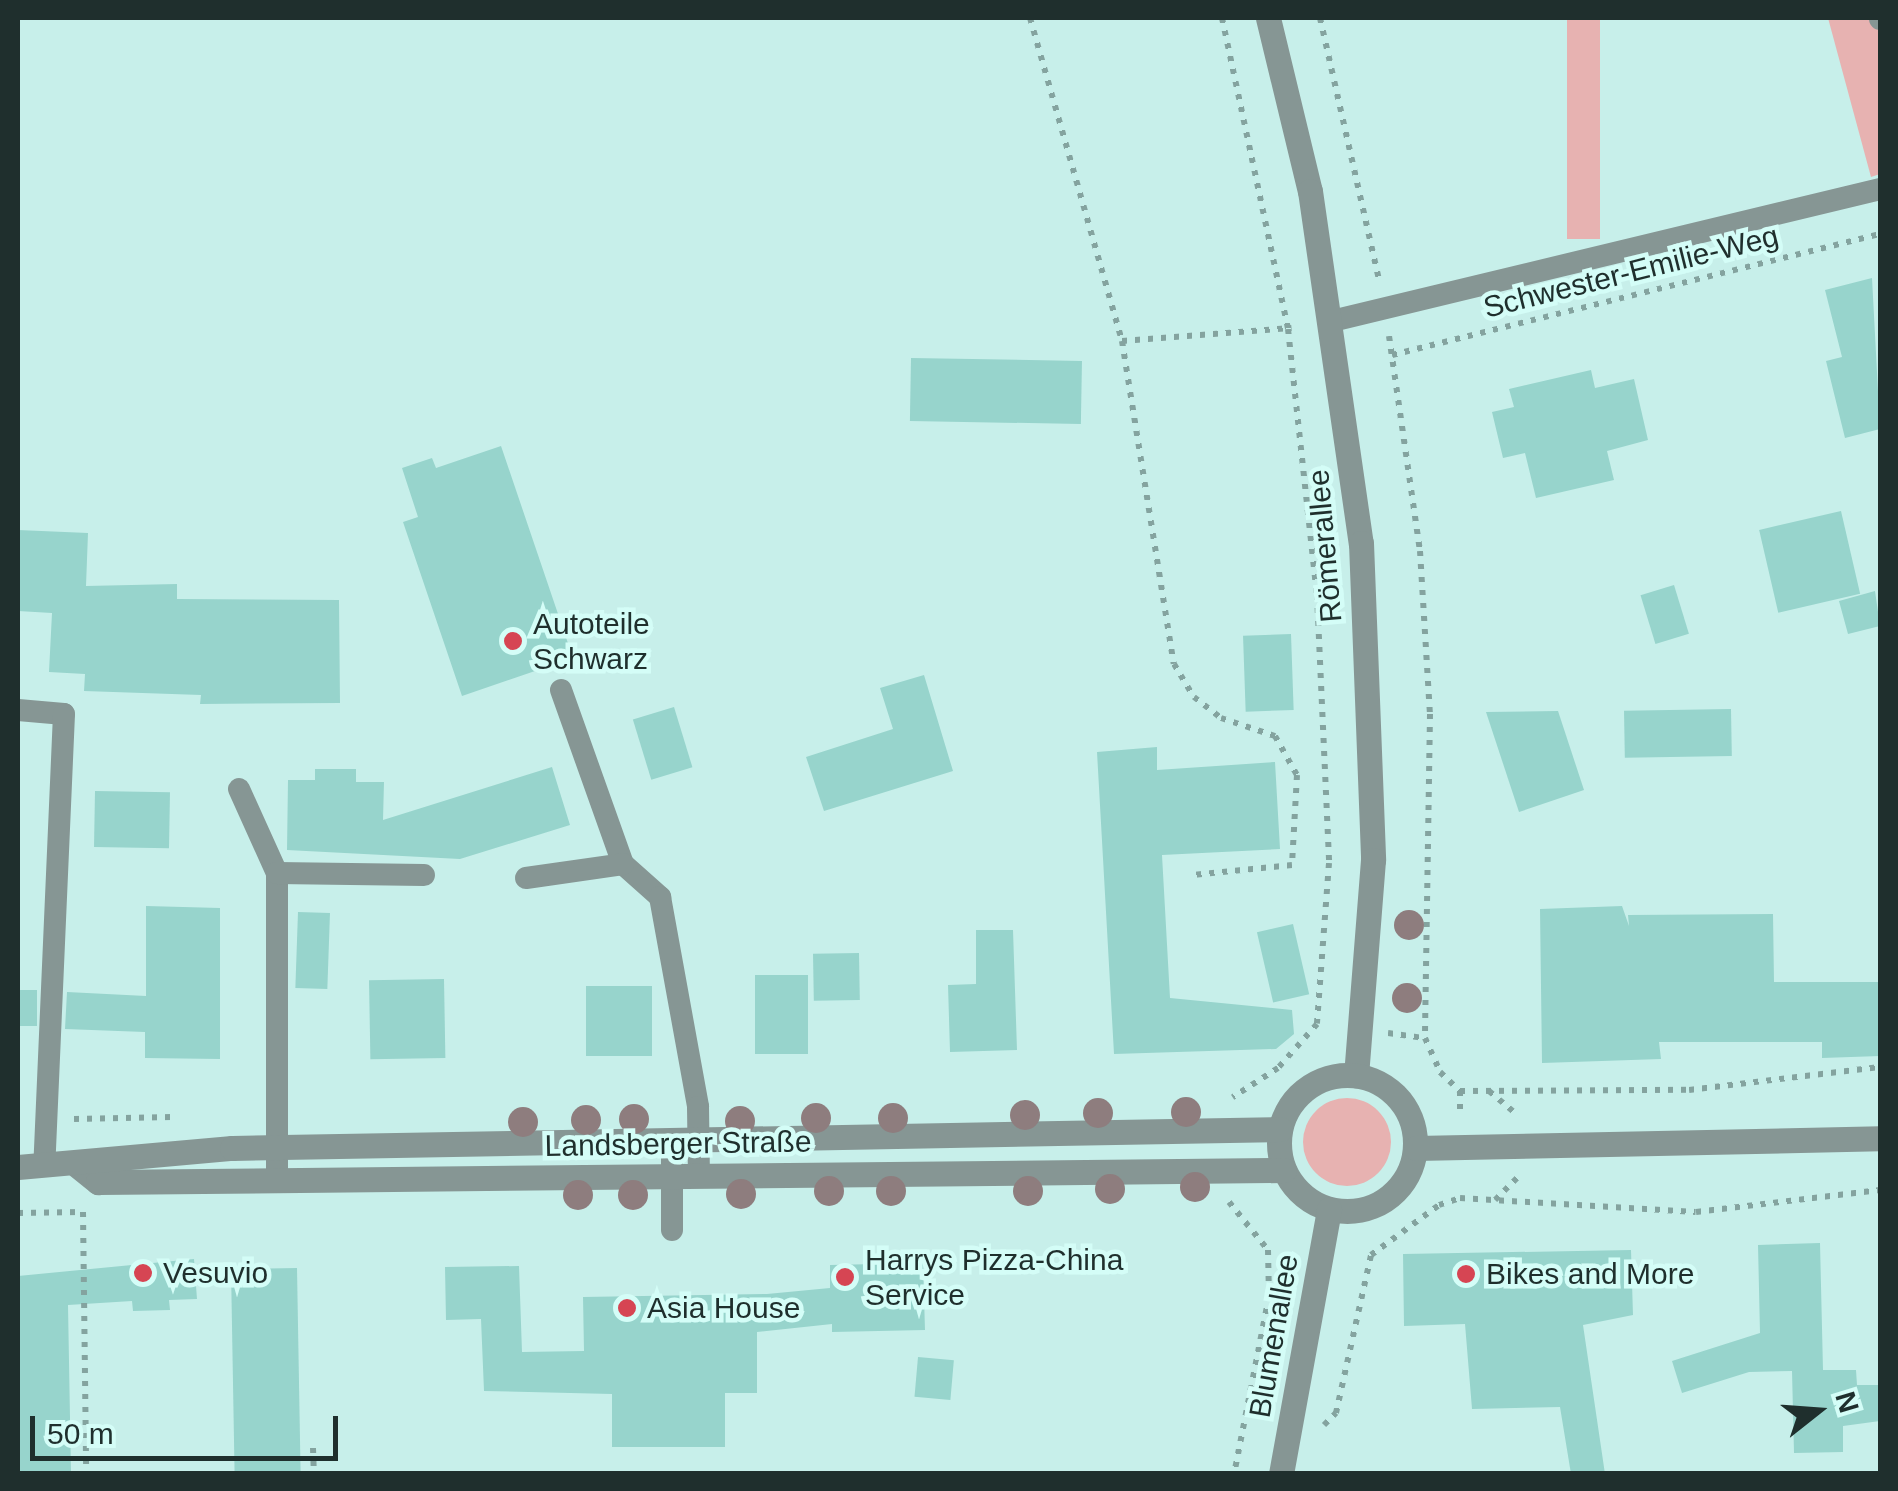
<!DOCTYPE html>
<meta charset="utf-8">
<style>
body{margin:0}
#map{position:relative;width:1898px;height:1491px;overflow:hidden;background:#c7efea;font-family:Arial,sans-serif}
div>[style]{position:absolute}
.green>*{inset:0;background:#e7b2b1;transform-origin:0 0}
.round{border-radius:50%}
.building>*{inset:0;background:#97d4cc;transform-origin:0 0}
.path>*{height:6px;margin-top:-3px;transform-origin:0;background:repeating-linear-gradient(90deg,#84a39f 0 5px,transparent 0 13px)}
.service>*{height:22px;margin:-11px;padding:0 11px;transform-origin:11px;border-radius:11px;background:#869694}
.tertiary>*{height:25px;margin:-12.5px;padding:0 12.5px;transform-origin:12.5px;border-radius:12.5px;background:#869694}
.tertiary>.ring{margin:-12.5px;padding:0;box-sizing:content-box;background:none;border:25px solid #869694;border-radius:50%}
.trees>*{width:30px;height:30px;margin:-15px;border-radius:50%;background:#8e7d7e}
.dots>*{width:28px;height:28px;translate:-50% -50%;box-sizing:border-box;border:5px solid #d4fdf7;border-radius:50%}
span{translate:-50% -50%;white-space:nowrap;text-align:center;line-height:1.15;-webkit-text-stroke:9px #d4fdf7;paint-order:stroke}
.street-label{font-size:30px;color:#1f2f2d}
.poi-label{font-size:30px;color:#1f2f2d}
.left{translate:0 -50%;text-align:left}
.frame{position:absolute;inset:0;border:20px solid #1f2f2d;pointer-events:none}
.north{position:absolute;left:1768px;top:1361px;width:100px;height:100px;-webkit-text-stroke:8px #d4fdf7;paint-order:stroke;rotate:73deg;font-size:28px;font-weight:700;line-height:40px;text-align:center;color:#1f2f2d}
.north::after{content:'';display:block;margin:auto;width:35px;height:45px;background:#1f2f2d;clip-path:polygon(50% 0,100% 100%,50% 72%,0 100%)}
.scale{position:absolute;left:30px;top:1416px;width:308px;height:45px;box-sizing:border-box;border:5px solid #1f2f2d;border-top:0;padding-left:12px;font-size:30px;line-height:35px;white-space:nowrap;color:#1f2f2d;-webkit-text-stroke:8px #d4fdf7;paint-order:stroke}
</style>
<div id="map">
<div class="green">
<div style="left:1567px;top:18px;width:33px;height:221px"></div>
<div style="clip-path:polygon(1828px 18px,1880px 18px,1880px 174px,1871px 177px)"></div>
<div class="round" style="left:1303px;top:1098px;width:88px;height:88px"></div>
</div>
<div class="building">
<div style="clip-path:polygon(1872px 278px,1880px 429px,1845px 438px,1826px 361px,1842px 357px,1825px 290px)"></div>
<div style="left:911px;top:358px;width:171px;height:63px;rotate:1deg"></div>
<div style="clip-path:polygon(1591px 370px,1595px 388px,1634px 379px,1648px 440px,1607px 451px,1614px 480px,1536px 498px,1525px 453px,1503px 458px,1492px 412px,1514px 407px,1509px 389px)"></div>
<div style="clip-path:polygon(501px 446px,573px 658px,462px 696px,403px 522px,418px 517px,402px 468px,432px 458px,436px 468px)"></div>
<div style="left:1841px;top:511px;width:85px;height:84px;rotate:77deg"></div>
<div style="clip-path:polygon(18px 530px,88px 533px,86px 586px,177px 584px,177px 599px,339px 600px,340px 703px,200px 704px,201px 695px,84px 691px,85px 674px,49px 672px,52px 613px,18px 611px)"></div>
<div style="left:1674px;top:585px;width:51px;height:35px;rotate:73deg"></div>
<div style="clip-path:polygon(1875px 591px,1880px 626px,1848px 634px,1839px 601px)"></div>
<div style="left:1291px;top:634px;width:76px;height:48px;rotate:88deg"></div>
<div style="clip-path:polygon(924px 675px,953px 771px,824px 811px,806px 757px,893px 729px,880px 688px)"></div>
<div style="left:674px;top:707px;width:63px;height:43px;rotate:73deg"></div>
<div style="left:1731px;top:709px;width:47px;height:107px;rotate:89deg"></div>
<div style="clip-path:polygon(1558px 711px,1584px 790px,1519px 812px,1486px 712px)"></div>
<div style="clip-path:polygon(1157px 747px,1157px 770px,1275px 762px,1280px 849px,1162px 855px,1170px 998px,1292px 1010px,1294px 1034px,1276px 1049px,1114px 1054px,1097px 752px)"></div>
<div style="clip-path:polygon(552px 767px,570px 825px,460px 859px,287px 850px,288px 780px,315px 780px,315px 769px,356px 769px,356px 782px,384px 782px,383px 820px)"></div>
<div style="left:95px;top:791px;width:75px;height:56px;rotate:1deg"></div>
<div style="clip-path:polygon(146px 906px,220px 908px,220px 1059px,145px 1058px,145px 1032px,65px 1029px,67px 992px,146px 996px)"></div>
<div style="clip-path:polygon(1622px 906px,1629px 926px,1628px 915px,1773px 914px,1774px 982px,1880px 982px,1880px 1056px,1822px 1058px,1822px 1042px,1659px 1042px,1661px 1059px,1542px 1063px,1540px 909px)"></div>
<div style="left:298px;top:912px;width:32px;height:76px;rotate:2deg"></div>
<div style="left:1293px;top:924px;width:72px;height:37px;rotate:77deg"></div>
<div style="clip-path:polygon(976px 930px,1013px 930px,1017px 1050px,950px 1052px,948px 985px,976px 984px)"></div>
<div style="left:859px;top:953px;width:47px;height:46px;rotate:89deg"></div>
<div style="left:755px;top:975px;width:53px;height:79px"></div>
<div style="left:444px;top:979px;width:79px;height:75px;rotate:89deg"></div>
<div style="left:652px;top:986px;width:70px;height:66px;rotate:90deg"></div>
<div style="left:18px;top:990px;width:19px;height:36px"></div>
<div style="clip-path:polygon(1820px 1243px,1823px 1370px,1856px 1370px,1857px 1385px,1880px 1385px,1880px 1421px,1843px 1426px,1843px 1452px,1794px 1453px,1792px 1371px,1749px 1372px,1682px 1393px,1672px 1361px,1760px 1333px,1758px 1245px)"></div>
<div style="clip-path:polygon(1631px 1250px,1633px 1315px,1583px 1325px,1605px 1474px,1571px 1474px,1560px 1407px,1472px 1409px,1465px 1324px,1404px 1326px,1403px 1254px)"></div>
<div style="clip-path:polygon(194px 1259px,197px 1299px,169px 1300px,170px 1310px,133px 1311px,132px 1301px,68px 1305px,71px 1474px,18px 1474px,18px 1276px)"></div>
<div style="clip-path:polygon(923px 1263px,925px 1330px,832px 1332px,832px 1324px,757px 1332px,757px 1393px,725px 1393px,725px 1447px,612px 1447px,612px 1394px,484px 1391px,481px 1319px,446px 1320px,445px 1267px,519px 1266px,522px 1352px,584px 1351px,583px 1297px,767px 1294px,830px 1288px,830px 1265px)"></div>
<div style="left:297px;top:1268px;width:206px;height:66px;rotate:89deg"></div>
<div style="left:918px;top:1357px;width:36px;height:40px;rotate:5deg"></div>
</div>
<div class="path">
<div style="left:1030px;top:18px;width:336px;rotate:74.1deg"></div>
<div style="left:1122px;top:341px;width:327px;rotate:80.9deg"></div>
<div style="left:1174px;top:664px;width:39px;rotate:59deg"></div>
<div style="left:1194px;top:697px;width:34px;rotate:38deg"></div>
<div style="left:1221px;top:718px;width:57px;rotate:18.4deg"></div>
<div style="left:1275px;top:736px;width:45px;rotate:60.6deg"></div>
<div style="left:1297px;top:775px;width:90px;rotate:93.2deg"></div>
<div style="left:1292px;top:865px;width:100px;rotate:174.3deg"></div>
<div style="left:1222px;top:18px;width:318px;rotate:78deg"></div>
<div style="left:1288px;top:329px;width:268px;rotate:83.8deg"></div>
<div style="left:1317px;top:595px;width:268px;rotate:87.4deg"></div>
<div style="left:1329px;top:863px;width:161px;rotate:94.3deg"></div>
<div style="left:1317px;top:1024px;width:59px;rotate:131.6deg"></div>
<div style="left:1278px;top:1068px;width:54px;rotate:147.2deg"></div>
<div style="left:1320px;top:18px;width:269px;rotate:77.3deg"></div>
<div style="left:1389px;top:336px;width:217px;rotate:81.8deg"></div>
<div style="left:1420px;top:551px;width:163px;rotate:86.5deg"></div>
<div style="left:1430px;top:714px;width:324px;rotate:90.9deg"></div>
<div style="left:1425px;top:1038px;width:37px;rotate:66deg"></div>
<div style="left:1440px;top:1072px;width:28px;rotate:44deg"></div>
<div style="left:1460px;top:1091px;width:229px;rotate:-0.3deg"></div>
<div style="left:1689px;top:1090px;width:192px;rotate:-6.9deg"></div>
<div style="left:1122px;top:341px;width:170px;rotate:-4.4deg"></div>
<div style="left:1392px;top:355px;width:503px;rotate:-13.93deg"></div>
<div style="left:1388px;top:1033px;width:37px;rotate:8deg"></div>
<div style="left:1460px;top:1091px;width:26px;rotate:90deg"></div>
<div style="left:1489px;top:1091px;width:31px;rotate:40deg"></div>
<div style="left:74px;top:1119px;width:98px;rotate:-1.2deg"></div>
<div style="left:1495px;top:1200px;width:33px;rotate:-45deg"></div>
<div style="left:1229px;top:1202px;width:62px;rotate:50.9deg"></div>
<div style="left:1268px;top:1250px;width:46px;rotate:88.8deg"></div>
<div style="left:1269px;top:1296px;width:181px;rotate:101.1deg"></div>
<div style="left:83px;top:1212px;width:262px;rotate:89.3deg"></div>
<div style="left:18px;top:1213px;width:63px;rotate:-0.9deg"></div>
<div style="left:1324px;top:1425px;width:17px;rotate:-45deg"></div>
<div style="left:1336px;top:1413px;width:162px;rotate:-77.5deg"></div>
<div style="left:1371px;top:1255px;width:84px;rotate:-36.3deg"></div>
<div style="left:1439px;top:1205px;width:22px;rotate:-18deg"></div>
<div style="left:1460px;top:1198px;width:236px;rotate:3.4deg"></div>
<div style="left:1696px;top:1212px;width:185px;rotate:-6.8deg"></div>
<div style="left:313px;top:1448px;width:26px;rotate:88deg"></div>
</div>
<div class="service">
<div style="left:1880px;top:18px;width:1px;rotate:90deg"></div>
<div style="left:1332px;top:321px;width:564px;rotate:-13.54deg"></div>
<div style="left:561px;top:690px;width:185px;rotate:70.4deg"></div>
<div style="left:623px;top:864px;width:50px;rotate:41.7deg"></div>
<div style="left:660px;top:897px;width:213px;rotate:79.7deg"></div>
<div style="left:698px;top:1107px;width:68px;rotate:89.2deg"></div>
<div style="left:18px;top:710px;width:46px;rotate:5deg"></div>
<div style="left:64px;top:714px;width:452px;rotate:92.5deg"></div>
<div style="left:239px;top:789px;width:92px;rotate:65.7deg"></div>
<div style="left:526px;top:878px;width:98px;rotate:-8.2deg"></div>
<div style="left:277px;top:1180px;width:307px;rotate:-90deg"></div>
<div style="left:277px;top:873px;width:147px;rotate:0.8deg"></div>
<div style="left:672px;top:1230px;width:88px;rotate:-90deg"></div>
</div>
<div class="tertiary">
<div style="left:1268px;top:18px;width:178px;rotate:76.4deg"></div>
<div style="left:1310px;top:191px;width:356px;rotate:81.8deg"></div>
<div style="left:1361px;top:543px;width:317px;rotate:87.8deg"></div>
<div style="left:1373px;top:860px;width:216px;rotate:94.5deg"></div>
<div class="ring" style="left:1279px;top:1075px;width:111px;height:111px"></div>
<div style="left:1416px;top:1148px;width:464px;rotate:-1.2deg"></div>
<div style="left:78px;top:1166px;width:26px;rotate:39deg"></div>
<div style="left:98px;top:1182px;width:1186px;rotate:-0.58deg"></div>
<div style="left:18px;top:1167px;width:215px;rotate:-5.1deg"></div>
<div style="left:232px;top:1148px;width:1048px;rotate:-1.04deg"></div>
<div style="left:1281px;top:1474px;width:269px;rotate:-79.7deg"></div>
</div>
<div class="trees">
<div style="left:1409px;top:925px"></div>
<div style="left:1407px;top:998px"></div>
<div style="left:1186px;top:1112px"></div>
<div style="left:1098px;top:1113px"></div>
<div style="left:1025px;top:1115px"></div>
<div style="left:816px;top:1118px"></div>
<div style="left:893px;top:1118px"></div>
<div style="left:634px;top:1119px"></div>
<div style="left:586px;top:1120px"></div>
<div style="left:740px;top:1121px"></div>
<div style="left:523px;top:1122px"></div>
<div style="left:1195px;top:1187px"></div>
<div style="left:1110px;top:1189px"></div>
<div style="left:829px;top:1191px"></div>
<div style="left:891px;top:1191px"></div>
<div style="left:1028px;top:1191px"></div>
<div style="left:741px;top:1194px"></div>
<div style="left:578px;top:1195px"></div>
<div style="left:633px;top:1195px"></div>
</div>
<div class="dots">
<div style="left:513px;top:641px;background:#d64553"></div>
<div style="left:143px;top:1273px;background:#d64553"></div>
<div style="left:1466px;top:1274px;background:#d64553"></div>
<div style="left:845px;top:1277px;background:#d64553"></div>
<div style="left:627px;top:1308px;background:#d64553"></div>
</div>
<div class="street-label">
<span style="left:1631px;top:272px;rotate:-14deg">Schwester-Emilie-Weg</span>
<span style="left:1325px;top:546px;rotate:-95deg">Römerallee</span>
<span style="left:678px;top:1144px;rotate:-1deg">Landsberger Straße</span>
<span style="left:1274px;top:1336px;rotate:-80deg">Blumenallee</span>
</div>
<div class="poi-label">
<span class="left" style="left:533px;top:641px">Autoteile<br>Schwarz</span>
<span class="left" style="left:865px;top:1277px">Harrys Pizza-China<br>Service</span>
<span class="left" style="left:163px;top:1273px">Vesuvio</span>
<span class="left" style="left:1486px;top:1274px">Bikes and More</span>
<span class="left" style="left:647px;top:1308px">Asia House</span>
</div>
<div class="frame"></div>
<div class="north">N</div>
<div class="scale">50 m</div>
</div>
